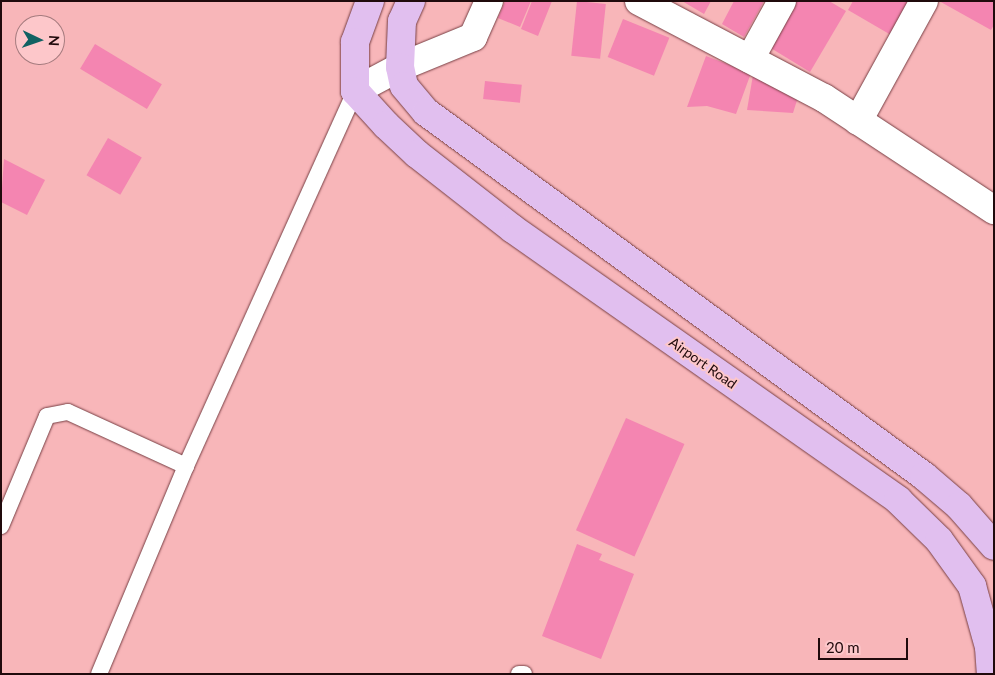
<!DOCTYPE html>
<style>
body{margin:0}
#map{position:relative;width:995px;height:675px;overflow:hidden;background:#f8b6b9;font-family:Lato,sans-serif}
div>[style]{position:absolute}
.building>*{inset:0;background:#f485b1;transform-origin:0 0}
.roads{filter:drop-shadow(0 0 1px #773f44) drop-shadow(0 0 1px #773f44)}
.service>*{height:16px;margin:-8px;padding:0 8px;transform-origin:8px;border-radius:8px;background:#fff}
.minor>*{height:28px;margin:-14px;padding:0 14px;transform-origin:14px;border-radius:14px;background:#fff}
.primary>*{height:28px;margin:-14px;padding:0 14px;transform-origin:14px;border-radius:14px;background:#e1bfef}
span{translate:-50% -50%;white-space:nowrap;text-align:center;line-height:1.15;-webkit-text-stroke:4px #fdc7ca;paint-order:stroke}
.street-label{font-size:14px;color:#200a0c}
.frame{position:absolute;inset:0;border:2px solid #200a0c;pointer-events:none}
.north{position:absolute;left:15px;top:15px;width:50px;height:50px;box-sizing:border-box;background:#fdc7ca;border:1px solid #a57b7e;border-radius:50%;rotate:93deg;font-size:14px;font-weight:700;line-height:20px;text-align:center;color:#200a0c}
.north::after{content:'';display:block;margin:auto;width:18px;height:22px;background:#116263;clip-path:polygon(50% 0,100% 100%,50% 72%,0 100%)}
.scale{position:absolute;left:818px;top:638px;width:90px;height:22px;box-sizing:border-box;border:2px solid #200a0c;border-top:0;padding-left:6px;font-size:15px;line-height:18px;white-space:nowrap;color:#200a0c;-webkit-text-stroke:4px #fdc7ca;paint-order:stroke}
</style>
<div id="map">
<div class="building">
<div style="clip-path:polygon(505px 1px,531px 1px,520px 27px,498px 18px)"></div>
<div style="clip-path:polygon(532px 1px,552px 1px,538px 36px,521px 29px)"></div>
<div style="left:577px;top:1px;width:29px;height:55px;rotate:6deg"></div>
<div style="clip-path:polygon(682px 1px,711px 1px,704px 14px)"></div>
<div style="clip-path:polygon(734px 1px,764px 1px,744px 37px,722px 24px)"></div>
<div style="clip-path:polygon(797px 1px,829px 1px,846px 11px,810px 72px,769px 47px)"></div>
<div style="clip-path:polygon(853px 1px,911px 1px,891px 35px,848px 10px)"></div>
<div style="clip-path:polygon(939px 1px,994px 1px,994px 25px,991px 30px)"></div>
<div style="left:623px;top:19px;width:50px;height:41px;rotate:22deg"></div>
<div style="left:95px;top:44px;width:78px;height:29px;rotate:31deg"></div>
<div style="clip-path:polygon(706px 56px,751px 73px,736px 114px,707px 106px,687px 107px)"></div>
<div style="clip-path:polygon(753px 75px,799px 94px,793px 113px,747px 110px)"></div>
<div style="left:485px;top:81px;width:37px;height:18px;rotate:6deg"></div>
<div style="left:108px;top:138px;width:39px;height:43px;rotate:30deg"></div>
<div style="clip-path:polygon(4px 159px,45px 180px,27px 215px,1px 202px)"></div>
<div style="left:626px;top:418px;width:64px;height:123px;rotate:24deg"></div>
<div style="clip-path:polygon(577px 544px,602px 554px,599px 560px,634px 574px,601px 659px,542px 636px)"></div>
</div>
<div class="roads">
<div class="service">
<div style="left:1px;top:526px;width:119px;rotate:-67.3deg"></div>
<div style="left:47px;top:416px;width:21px;rotate:-11deg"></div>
<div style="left:68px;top:412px;width:130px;rotate:24.6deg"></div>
<div style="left:99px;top:674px;width:225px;rotate:-67.3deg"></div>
<div style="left:186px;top:466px;width:411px;rotate:-65.7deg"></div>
<div style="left:519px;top:674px;width:5px"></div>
</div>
<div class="minor">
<div style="left:639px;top:1px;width:209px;rotate:27.7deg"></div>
<div style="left:824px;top:98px;width:204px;rotate:33.4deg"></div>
<div style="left:750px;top:59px;width:66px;rotate:-61.1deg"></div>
<div style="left:355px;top:91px;width:51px;rotate:-28.1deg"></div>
<div style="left:400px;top:67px;width:79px;rotate:-22.3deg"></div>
<div style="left:473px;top:37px;width:39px;rotate:-66deg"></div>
<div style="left:858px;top:121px;width:137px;rotate:-61.2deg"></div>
</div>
<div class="primary">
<div style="left:370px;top:1px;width:44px;rotate:110.1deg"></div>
<div style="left:355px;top:42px;width:49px;rotate:90deg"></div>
<div style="left:355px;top:91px;width:46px;rotate:47.6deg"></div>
<div style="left:386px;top:125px;width:42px;rotate:43.1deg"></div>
<div style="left:417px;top:154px;width:122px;rotate:38deg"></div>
<div style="left:513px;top:229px;width:471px;rotate:35.1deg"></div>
<div style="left:898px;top:500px;width:57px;rotate:44.3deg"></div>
<div style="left:939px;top:540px;width:57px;rotate:54.3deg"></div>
<div style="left:972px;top:586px;width:63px;rotate:74.4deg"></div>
<div style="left:989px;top:647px;width:27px;rotate:86deg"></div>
<div style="left:411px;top:1px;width:22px;rotate:114deg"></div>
<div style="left:402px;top:21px;width:46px;rotate:92.5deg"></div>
<div style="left:400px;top:67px;width:19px;rotate:78deg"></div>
<div style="left:404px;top:86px;width:34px;rotate:50deg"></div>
<div style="left:426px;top:112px;width:617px;rotate:36.16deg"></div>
<div style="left:924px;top:476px;width:46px;rotate:40.6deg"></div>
<div style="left:959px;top:506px;width:53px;rotate:48.8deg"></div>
</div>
</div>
<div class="street-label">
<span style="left:703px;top:363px;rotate:35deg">Airport Road</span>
</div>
<div class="frame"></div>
<div class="north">N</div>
<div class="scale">20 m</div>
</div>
